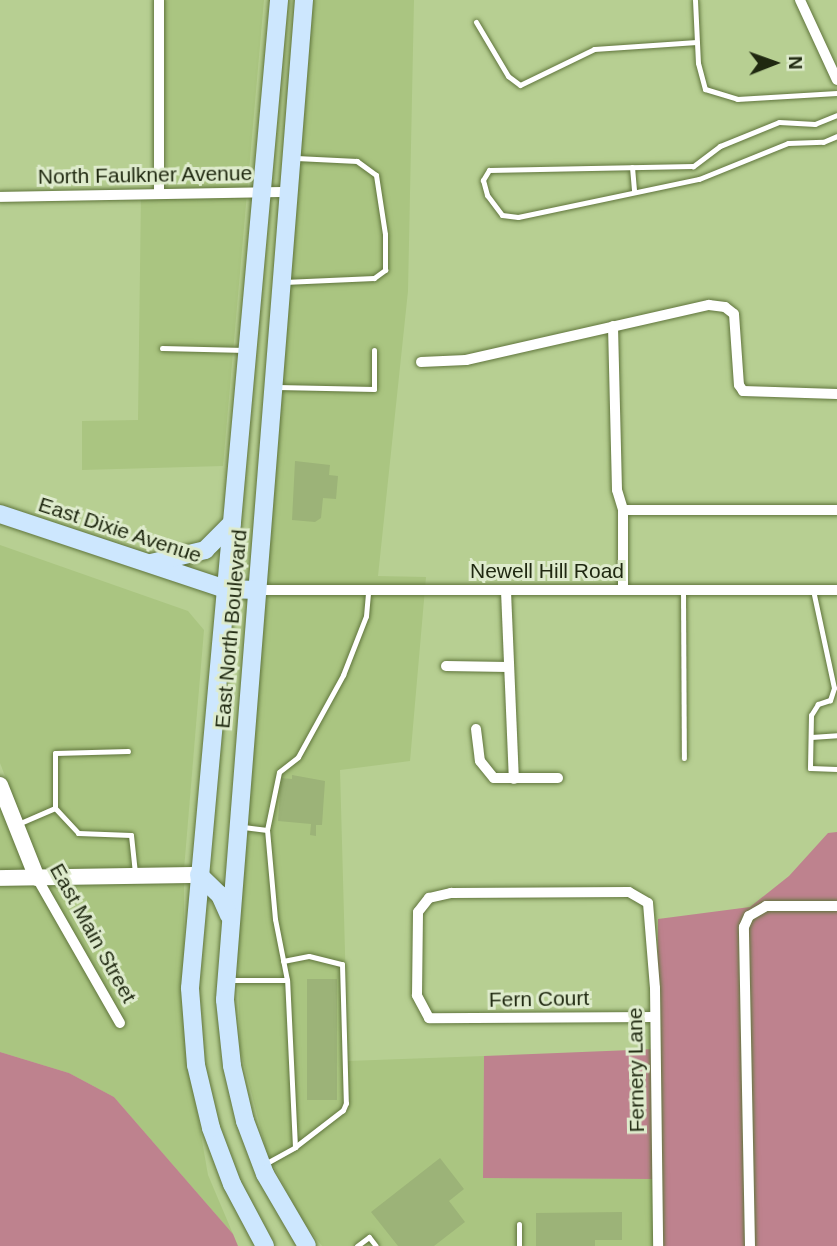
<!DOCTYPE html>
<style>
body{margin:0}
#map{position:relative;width:837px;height:1246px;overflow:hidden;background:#b7cf92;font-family:Helvetica,sans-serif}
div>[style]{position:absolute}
.built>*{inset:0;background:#aac581}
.green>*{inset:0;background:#be828e}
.building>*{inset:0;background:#9cb378;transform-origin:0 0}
.roads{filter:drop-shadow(0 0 2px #60753c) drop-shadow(0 0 2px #60753c)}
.lane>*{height:5px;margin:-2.5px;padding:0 2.5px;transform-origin:2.5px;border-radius:2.5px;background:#fff}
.street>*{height:10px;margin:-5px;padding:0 5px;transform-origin:5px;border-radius:5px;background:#fff}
.secondary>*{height:16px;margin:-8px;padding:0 8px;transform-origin:8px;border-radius:8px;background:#fff}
.primary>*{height:18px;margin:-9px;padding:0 9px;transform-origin:9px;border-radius:9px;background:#cde7fe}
span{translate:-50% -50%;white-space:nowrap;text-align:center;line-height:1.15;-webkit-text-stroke:6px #deebcc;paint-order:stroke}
.street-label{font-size:21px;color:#1f2810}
.north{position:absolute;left:739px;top:28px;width:70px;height:70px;-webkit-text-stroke:5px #deebcc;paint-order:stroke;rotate:89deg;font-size:19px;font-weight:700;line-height:28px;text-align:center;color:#1f2810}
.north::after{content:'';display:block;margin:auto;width:24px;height:32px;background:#1f2810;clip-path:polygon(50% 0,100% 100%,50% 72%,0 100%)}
</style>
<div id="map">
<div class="built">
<div style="clip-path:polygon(164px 0,264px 0,223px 466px,82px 470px,82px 421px,138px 420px,141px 194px,167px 193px)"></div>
<div style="clip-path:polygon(311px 0,414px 0,408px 291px,378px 576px,426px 577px,410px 761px,340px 770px,348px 1061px,484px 1056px,483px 1178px,657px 1179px,660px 1246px,322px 1246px,302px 1220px,267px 1153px,240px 1049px,237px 942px)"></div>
<div style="clip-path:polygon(0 545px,188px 611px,204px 630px,184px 869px,42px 872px,0 763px)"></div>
<div style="clip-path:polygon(0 804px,13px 840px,27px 872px,0 872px)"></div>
<div style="clip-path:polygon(184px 881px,184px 1032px,189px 1066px,208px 1175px,233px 1234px,114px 1097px,69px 1073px,0 1052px,0 884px)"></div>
</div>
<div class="green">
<div style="clip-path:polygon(837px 832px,837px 1246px,660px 1246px,657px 1179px,483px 1178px,484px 1056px,656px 1049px,658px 919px,750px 907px,789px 876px,828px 833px)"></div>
<div style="clip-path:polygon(0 1052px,69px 1073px,114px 1097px,233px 1234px,238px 1246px,0 1246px)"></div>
</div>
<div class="building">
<div style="clip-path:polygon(295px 461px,330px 465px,329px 475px,338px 476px,336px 499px,323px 498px,321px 518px,315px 522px,292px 520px)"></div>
<div style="clip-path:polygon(292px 775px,325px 781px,322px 825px,316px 825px,316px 836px,310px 835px,311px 824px,278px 821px,281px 778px,292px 779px)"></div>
<div style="left:307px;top:979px;width:30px;height:121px"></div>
<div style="clip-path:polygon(440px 1158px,464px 1189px,449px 1201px,465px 1222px,434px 1246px,398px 1246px,371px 1212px)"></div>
<div style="clip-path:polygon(622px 1212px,622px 1240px,595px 1240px,595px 1246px,536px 1246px,536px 1213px)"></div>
</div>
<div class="roads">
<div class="lane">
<div style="left:695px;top:0;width:63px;rotate:87.3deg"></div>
<div style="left:698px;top:63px;width:27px;rotate:75deg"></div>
<div style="left:705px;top:89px;width:34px;rotate:17deg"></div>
<div style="left:737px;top:99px;width:100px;rotate:-3.4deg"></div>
<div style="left:476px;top:22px;width:63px;rotate:59.3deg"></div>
<div style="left:508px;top:76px;width:15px;rotate:37deg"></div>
<div style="left:520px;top:85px;width:82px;rotate:-25.9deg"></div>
<div style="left:594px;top:49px;width:103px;rotate:-3.9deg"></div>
<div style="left:837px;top:115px;width:24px;rotate:158deg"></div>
<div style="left:815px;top:124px;width:36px;rotate:-177deg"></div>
<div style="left:779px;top:122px;width:64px;rotate:157.9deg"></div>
<div style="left:720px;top:146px;width:34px;rotate:143deg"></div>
<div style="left:693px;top:166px;width:204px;rotate:178.9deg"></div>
<div style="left:489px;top:170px;width:12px;rotate:121deg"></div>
<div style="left:483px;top:180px;width:16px;rotate:75deg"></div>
<div style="left:487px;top:195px;width:25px;rotate:53deg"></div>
<div style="left:502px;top:215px;width:16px;rotate:7deg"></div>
<div style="left:518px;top:217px;width:185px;rotate:-11.9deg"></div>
<div style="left:699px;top:179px;width:96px;rotate:-22deg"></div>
<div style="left:788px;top:143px;width:35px;rotate:-2deg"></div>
<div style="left:823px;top:142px;width:15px;rotate:-23deg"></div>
<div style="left:632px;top:167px;width:23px;rotate:85deg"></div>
<div style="left:284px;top:282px;width:90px;rotate:-2.5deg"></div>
<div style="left:374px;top:278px;width:14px;rotate:-36deg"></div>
<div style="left:385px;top:270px;width:36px;rotate:-90deg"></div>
<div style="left:385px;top:234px;width:60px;rotate:-98.7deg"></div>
<div style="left:376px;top:175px;width:24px;rotate:-144deg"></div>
<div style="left:357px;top:161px;width:61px;rotate:-177.2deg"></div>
<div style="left:162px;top:348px;width:83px;rotate:1.4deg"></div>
<div style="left:277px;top:387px;width:97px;rotate:1.2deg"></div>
<div style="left:374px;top:389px;width:39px;rotate:-90deg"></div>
<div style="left:683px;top:589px;width:169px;rotate:89.7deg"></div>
<div style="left:813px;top:590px;width:100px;rotate:77.9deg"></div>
<div style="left:834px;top:688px;width:13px;rotate:108deg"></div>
<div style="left:830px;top:700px;width:13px;rotate:162deg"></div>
<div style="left:818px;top:704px;width:13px;rotate:122deg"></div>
<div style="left:811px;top:715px;width:53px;rotate:91.1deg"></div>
<div style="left:810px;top:768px;width:27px;rotate:2deg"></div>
<div style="left:811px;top:737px;width:26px;rotate:-4deg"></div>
<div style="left:55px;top:808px;width:55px;rotate:-90deg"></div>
<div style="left:55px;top:753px;width:73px;rotate:-1.6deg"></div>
<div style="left:18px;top:824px;width:40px;rotate:-23.4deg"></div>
<div style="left:55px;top:808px;width:34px;rotate:47deg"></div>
<div style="left:78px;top:833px;width:53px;rotate:2.2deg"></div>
<div style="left:131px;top:835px;width:38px;rotate:84deg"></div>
<div style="left:267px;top:830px;width:59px;rotate:-78.3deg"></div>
<div style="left:279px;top:772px;width:24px;rotate:-38deg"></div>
<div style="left:298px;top:757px;width:94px;rotate:-61.2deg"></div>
<div style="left:343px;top:675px;width:63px;rotate:-68.7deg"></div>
<div style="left:366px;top:616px;width:25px;rotate:-85deg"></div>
<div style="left:283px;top:961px;width:26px;rotate:-11deg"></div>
<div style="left:309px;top:956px;width:34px;rotate:14deg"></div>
<div style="left:342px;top:964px;width:139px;rotate:88.4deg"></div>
<div style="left:346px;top:1103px;width:8px;rotate:113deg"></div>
<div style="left:343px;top:1110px;width:61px;rotate:142.4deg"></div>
<div style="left:231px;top:980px;width:56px"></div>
<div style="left:287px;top:980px;width:62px;rotate:-101.1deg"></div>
<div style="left:275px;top:919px;width:89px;rotate:-95.1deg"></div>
<div style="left:267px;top:830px;width:26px;rotate:-173deg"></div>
<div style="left:263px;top:1165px;width:37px;rotate:-29deg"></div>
<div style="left:295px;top:1147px;width:167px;rotate:-92.7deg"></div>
<div style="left:519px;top:1224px;width:22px;rotate:90deg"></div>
<div style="left:357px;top:1246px;width:15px;rotate:-37deg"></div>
<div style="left:369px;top:1237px;width:11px;rotate:52deg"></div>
</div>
<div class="street">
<div style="left:800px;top:0;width:88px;rotate:65.2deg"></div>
<div style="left:159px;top:192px;width:192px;rotate:-90deg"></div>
<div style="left:0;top:197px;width:290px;rotate:-1deg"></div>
<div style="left:613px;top:326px;width:164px;rotate:88.6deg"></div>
<div style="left:617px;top:490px;width:21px;rotate:73deg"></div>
<div style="left:623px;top:510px;width:80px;rotate:90deg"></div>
<div style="left:421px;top:362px;width:45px;rotate:-2.5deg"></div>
<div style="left:466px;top:360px;width:249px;rotate:-12.8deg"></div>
<div style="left:709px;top:305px;width:16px;rotate:7deg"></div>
<div style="left:725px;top:307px;width:11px;rotate:38deg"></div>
<div style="left:734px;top:314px;width:71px;rotate:86deg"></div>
<div style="left:739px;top:385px;width:7px;rotate:56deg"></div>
<div style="left:743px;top:391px;width:94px;rotate:1.8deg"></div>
<div style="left:623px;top:510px;width:214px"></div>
<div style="left:257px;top:590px;width:580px"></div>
<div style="left:506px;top:591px;width:188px;rotate:87.6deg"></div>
<div style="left:446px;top:666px;width:62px;rotate:0.9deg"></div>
<div style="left:476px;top:729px;width:32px;rotate:83deg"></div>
<div style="left:480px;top:761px;width:22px;rotate:51deg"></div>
<div style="left:494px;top:778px;width:64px"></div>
<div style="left:37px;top:878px;width:167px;rotate:60.2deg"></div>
<div style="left:655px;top:1017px;width:226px;rotate:179.7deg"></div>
<div style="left:429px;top:1018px;width:26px;rotate:-118deg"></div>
<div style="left:417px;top:995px;width:83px;rotate:-89.3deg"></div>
<div style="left:418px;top:912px;width:18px;rotate:-52deg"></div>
<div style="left:429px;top:898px;width:23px;rotate:-13deg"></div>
<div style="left:451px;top:893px;width:178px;rotate:-0.3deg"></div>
<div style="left:629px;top:892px;width:22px;rotate:30deg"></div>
<div style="left:648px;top:903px;width:85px;rotate:85.3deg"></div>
<div style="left:655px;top:988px;width:258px;rotate:89.3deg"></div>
<div style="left:750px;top:1246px;width:319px;rotate:-91.1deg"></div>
<div style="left:744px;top:927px;width:12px;rotate:-66deg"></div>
<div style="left:749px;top:916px;width:20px;rotate:-30deg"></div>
<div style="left:766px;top:906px;width:71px"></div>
</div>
<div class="secondary">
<div style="left:0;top:785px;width:100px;rotate:68.3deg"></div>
<div style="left:0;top:878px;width:199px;rotate:-0.9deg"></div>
</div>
<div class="primary">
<div style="left:304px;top:0;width:1003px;rotate:94.52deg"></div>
<div style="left:225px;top:1000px;width:66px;rotate:83.9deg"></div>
<div style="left:232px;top:1066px;width:57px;rotate:76.7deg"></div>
<div style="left:245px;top:1121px;width:57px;rotate:69.3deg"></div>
<div style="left:265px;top:1174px;width:83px;rotate:59.7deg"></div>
<div style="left:0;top:514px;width:238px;rotate:18.4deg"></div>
<div style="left:226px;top:589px;width:31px;rotate:2deg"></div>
<div style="left:151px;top:563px;width:56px;rotate:-13.5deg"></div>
<div style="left:205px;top:550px;width:38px;rotate:-45deg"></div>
<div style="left:199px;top:875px;width:29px;rotate:44deg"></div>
<div style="left:220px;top:895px;width:22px;rotate:66deg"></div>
<div style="left:265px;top:1246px;width:70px;rotate:-118deg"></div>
<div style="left:232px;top:1184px;width:60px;rotate:-110.6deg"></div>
<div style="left:211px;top:1128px;width:65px;rotate:-103.4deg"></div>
<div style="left:196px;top:1065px;width:77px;rotate:-94.5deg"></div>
<div style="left:190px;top:988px;width:992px;rotate:-84.85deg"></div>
</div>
</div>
<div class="street-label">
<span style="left:145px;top:175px;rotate:-1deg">North Faulkner Avenue</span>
<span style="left:120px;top:530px;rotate:18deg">East Dixie Avenue</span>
<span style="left:547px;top:571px">Newell Hill Road</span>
<span style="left:231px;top:629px;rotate:-85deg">East North Boulevard</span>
<span style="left:93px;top:933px;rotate:61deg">East Main Street</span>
<span style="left:539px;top:999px;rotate:-1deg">Fern Court</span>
<span style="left:636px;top:1070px;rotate:-91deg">Fernery Lane</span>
</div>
<div class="north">N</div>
</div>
